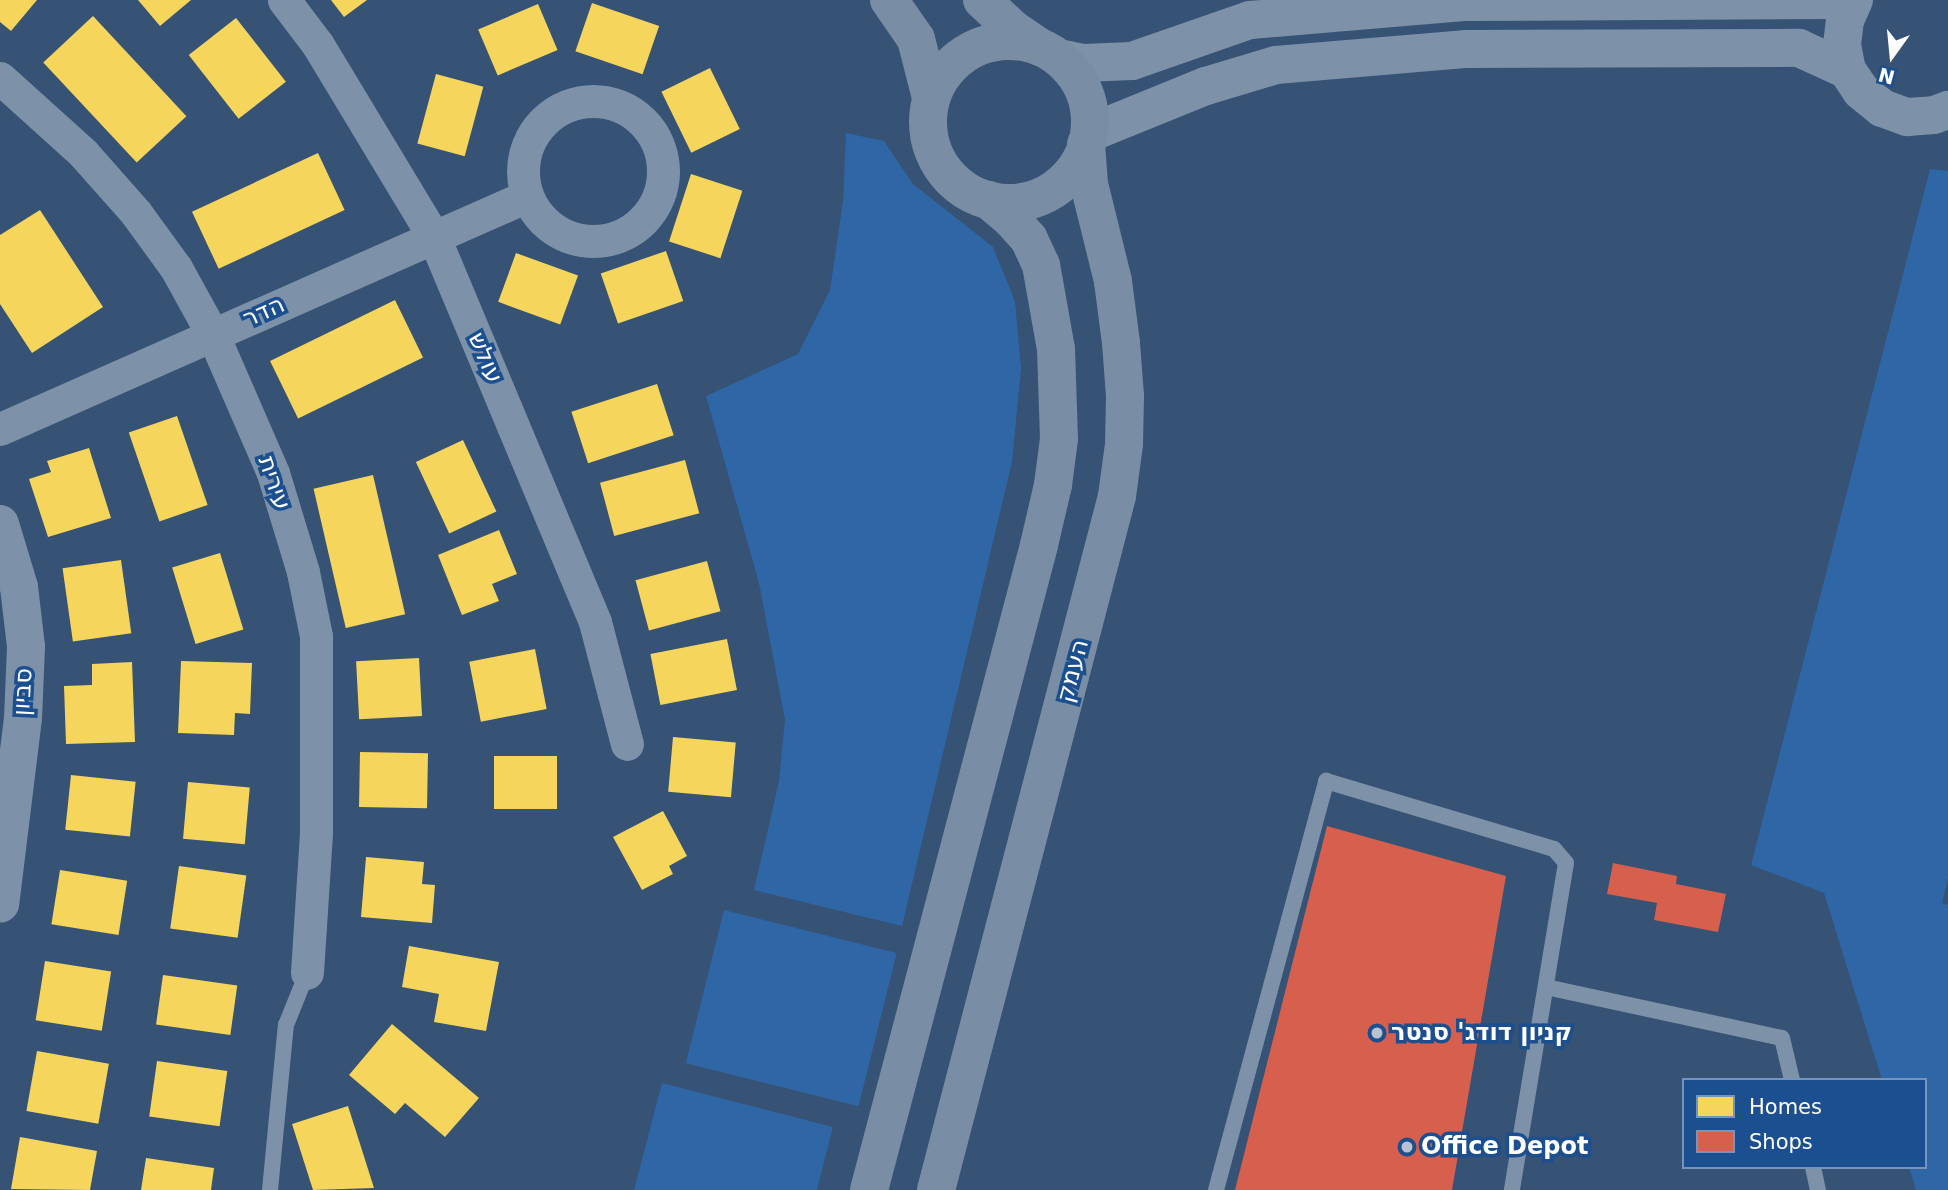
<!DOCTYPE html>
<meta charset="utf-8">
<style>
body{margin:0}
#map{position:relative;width:1948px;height:1190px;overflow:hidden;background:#365274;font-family:"DejaVu Sans","Noto Sans Hebrew",sans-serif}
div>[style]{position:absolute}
.green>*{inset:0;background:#2f66a5;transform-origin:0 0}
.homes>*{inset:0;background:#f6d55c;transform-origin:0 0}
.shops>*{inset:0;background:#d6604d}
.service>*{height:16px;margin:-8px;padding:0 8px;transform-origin:8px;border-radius:8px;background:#7d92a8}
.minor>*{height:33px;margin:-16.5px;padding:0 16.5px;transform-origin:16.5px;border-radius:16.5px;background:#7d92a8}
.minor>.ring{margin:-16.5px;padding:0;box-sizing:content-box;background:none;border:33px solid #7d92a8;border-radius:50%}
.tertiary>*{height:38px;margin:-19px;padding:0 19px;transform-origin:19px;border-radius:19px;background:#7d92a8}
.secondary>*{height:38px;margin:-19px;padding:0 19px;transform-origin:19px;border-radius:19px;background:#798da4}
.secondary>.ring{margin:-19px;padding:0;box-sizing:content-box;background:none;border:38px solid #798da4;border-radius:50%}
.dots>*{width:19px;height:19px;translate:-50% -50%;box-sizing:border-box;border:4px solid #1b4f8f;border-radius:50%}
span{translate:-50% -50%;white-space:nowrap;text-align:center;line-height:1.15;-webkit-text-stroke:7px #1b4f8f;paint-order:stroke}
.street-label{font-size:24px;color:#fff}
.poi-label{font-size:24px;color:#fff;font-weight:700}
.left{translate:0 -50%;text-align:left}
.legend{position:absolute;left:1682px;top:1078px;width:245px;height:91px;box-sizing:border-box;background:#1b4f8f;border:2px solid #7695bc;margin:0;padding:9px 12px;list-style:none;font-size:21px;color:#fff}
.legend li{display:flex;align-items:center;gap:14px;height:35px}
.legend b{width:35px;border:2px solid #7695bc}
.north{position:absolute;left:1857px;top:21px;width:70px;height:70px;-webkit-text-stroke:5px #1b4f8f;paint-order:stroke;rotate:195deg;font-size:19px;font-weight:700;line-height:28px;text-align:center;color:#fff}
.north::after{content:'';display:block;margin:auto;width:24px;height:32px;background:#fff;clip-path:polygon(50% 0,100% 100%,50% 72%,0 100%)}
</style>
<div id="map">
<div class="green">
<div style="clip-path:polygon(846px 133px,884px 141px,913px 184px,993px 247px,1015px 301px,1021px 369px,1012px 462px,902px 926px,754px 890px,779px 781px,785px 720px,759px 583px,706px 396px,798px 354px,830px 290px,843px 201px)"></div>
<div style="clip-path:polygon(1930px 169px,1948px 171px,1948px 878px,1942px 903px,1948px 905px,1948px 1190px,1916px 1190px,1909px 1167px,1925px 1167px,1925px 1080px,1882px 1080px,1824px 893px,1751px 865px)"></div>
<div style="left:724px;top:910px;width:178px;height:158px;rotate:14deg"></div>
<div style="clip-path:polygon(662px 1083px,833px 1127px,817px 1190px,634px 1190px)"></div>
</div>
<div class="homes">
<div style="clip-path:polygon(0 0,37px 0,11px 31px,0 22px)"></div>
<div style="clip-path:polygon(138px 0,191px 0,160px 26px)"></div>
<div style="clip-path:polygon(331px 0,367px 0,344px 17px)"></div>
<div style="left:592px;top:3px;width:71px;height:51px;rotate:19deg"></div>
<div style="left:538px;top:4px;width:50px;height:65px;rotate:67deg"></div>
<div style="left:93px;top:16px;width:137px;height:68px;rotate:47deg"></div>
<div style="left:236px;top:18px;width:81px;height:60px;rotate:52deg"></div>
<div style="left:710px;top:68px;width:68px;height:54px;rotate:64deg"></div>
<div style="left:436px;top:74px;width:49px;height:72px;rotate:15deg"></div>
<div style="left:318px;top:153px;width:63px;height:139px;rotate:65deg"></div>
<div style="left:691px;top:174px;width:54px;height:71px;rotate:18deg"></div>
<div style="clip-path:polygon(40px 210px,103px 307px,32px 353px,0 304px,0 235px)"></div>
<div style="left:666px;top:251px;width:53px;height:69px;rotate:71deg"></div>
<div style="left:516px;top:253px;width:66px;height:52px;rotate:20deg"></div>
<div style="left:395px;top:300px;width:64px;height:139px;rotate:64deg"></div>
<div style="left:657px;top:384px;width:54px;height:90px;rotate:72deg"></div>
<div style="left:177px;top:416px;width:94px;height:51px;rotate:71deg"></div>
<div style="left:463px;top:440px;width:79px;height:52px;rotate:65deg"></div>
<div style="clip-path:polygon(89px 448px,111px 518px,48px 537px,29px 479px,51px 472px,47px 461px)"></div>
<div style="left:685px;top:460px;width:55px;height:88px;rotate:75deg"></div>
<div style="left:373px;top:475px;width:143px;height:61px;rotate:77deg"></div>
<div style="clip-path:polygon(499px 530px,517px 574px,492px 584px,499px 601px,462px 615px,438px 555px)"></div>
<div style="left:220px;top:553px;width:80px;height:50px;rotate:73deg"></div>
<div style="left:121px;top:560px;width:74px;height:59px;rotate:82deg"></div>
<div style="left:707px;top:561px;width:52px;height:74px;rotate:75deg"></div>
<div style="left:727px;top:639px;width:52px;height:78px;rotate:79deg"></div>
<div style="left:535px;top:649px;width:61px;height:67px;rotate:79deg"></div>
<div style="left:419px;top:658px;width:58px;height:63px;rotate:87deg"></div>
<div style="clip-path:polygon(181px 661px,252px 663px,250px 714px,235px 713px,234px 735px,178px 733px)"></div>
<div style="clip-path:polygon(132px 662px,135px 742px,66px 744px,64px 686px,92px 685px,92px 664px)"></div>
<div style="left:673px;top:737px;width:63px;height:55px;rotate:5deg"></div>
<div style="left:360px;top:752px;width:68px;height:55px;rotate:1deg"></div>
<div style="left:494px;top:756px;width:63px;height:53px"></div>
<div style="left:71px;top:775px;width:65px;height:55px;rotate:6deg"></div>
<div style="left:188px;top:782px;width:62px;height:57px;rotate:5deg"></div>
<div style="clip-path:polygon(663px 811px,687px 856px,669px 866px,673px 874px,642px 890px,613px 837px)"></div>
<div style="clip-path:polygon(366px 857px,424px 862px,422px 884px,435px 885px,432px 923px,361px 917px)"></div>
<div style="left:179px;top:866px;width:68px;height:63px;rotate:8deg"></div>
<div style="left:60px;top:870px;width:68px;height:55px;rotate:9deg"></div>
<div style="clip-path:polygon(409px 946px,499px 962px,486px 1031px,434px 1022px,439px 994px,402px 987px)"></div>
<div style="left:45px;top:961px;width:67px;height:60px;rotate:9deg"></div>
<div style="left:163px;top:975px;width:75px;height:50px;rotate:8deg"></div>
<div style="clip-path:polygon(392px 1024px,479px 1098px,445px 1137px,405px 1103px,395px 1114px,349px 1075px)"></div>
<div style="left:37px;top:1051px;width:73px;height:61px;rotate:10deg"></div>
<div style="left:157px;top:1061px;width:71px;height:56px;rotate:8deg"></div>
<div style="clip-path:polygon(348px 1106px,374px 1188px,313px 1190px,292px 1124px)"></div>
<div style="clip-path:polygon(20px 1137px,97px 1151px,90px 1190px,11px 1189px)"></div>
<div style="clip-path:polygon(146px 1158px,214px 1168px,211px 1190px,141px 1190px)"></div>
</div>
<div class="shops">
<div style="clip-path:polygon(1327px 826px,1506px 876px,1452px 1190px,1235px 1190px)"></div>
<div style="clip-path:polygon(1613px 863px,1677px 876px,1676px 884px,1726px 894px,1718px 932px,1654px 920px,1657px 903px,1607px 894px)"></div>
</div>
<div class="service">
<div style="left:1546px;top:987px;width:241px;rotate:12.2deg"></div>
<div style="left:1782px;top:1038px;width:43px;rotate:76.6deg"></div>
<div style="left:1813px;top:1167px;width:24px;rotate:78deg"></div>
<div style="left:270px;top:1190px;width:166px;rotate:-84.5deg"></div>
<div style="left:286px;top:1025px;width:56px;rotate:-68deg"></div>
<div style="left:1216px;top:1190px;width:424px;rotate:-74.9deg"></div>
<div style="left:1326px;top:781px;width:238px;rotate:16.6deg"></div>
<div style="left:1554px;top:849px;width:18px;rotate:49deg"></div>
<div style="left:1566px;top:863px;width:331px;rotate:99.4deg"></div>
</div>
<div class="minor">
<div style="left:284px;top:0;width:56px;rotate:52.9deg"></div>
<div style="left:318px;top:45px;width:224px;rotate:58.9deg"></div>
<div style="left:434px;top:237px;width:417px;rotate:67.3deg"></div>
<div style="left:595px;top:622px;width:126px;rotate:75.3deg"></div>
<div style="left:0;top:78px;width:112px;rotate:42.1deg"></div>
<div style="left:83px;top:153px;width:80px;rotate:48.5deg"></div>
<div style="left:136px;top:213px;width:68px;rotate:54deg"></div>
<div style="left:176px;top:268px;width:77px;rotate:61.1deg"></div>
<div style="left:213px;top:335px;width:150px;rotate:66.5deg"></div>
<div style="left:273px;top:473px;width:103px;rotate:73.1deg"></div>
<div style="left:303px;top:572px;width:65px;rotate:78.5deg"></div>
<div style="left:316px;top:636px;width:197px;rotate:90deg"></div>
<div style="left:316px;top:833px;width:140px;rotate:93.7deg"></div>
<div class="ring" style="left:523px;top:101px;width:107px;height:107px"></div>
<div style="left:0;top:429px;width:576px;rotate:-23.85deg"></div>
</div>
<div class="tertiary">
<div style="left:1854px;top:0;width:22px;rotate:114deg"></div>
<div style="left:1845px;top:20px;width:25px;rotate:97deg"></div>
<div style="left:1842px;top:45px;width:25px;rotate:79deg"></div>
<div style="left:1847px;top:70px;width:25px;rotate:56deg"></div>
<div style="left:1861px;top:91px;width:27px;rotate:39deg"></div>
<div style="left:1882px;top:108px;width:27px;rotate:20deg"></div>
<div style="left:1907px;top:117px;width:27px;rotate:-4deg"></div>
<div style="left:1934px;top:115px;width:15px;rotate:-20deg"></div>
<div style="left:1059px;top:58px;width:25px;rotate:12deg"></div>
<div style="left:1083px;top:63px;width:49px;rotate:-2.3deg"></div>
<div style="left:1132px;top:61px;width:125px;rotate:-19.2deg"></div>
<div style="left:1250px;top:20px;width:214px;rotate:-4.8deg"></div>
<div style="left:1463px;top:2px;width:379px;rotate:-0.3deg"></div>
<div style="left:1090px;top:133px;width:125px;rotate:-22.1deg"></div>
<div style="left:1206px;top:86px;width:73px;rotate:-16.7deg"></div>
<div style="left:1276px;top:65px;width:192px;rotate:-4.8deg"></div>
<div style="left:1467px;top:49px;width:332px;rotate:-0.2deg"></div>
<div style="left:1799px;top:48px;width:53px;rotate:24.6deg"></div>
<div style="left:0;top:524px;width:66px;rotate:73.2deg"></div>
<div style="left:19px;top:587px;width:60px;rotate:83.3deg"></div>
<div style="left:26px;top:647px;width:71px;rotate:92.4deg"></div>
<div style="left:23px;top:718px;width:187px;rotate:97deg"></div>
</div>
<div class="secondary">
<div style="left:889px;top:0;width:47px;rotate:55.3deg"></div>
<div style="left:916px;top:39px;width:61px;rotate:75.7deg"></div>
<div style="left:982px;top:0;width:42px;rotate:43.1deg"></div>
<div style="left:1013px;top:29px;width:32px;rotate:34deg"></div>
<div class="ring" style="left:928px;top:41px;width:124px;height:124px"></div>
<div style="left:869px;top:1190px;width:667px;rotate:-75.23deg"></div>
<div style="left:1039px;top:545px;width:62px;rotate:-76.9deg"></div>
<div style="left:1053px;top:485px;width:46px;rotate:-82.6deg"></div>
<div style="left:1059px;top:439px;width:90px;rotate:-91.9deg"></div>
<div style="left:1056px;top:349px;width:85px;rotate:-100.1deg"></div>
<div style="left:1041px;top:265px;width:29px;rotate:-115deg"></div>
<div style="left:1029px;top:239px;width:27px;rotate:-132deg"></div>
<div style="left:1011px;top:219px;width:30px;rotate:-140deg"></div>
<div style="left:936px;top:1190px;width:717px;rotate:-75.38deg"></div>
<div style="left:1117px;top:496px;width:52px;rotate:-82.3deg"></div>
<div style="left:1124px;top:444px;width:48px;rotate:-88.8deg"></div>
<div style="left:1125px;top:396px;width:53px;rotate:-94.3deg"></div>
<div style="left:1121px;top:343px;width:63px;rotate:-97.4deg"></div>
<div style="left:1113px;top:281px;width:100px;rotate:-103.9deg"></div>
<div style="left:1089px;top:184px;width:40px;rotate:-94.3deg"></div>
</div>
<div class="dots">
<div style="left:1377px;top:1033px;background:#b9c2ce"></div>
<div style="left:1407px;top:1147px;background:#b9c2ce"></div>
</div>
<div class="street-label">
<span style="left:264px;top:312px;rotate:-24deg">הדר</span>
<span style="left:485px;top:358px;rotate:67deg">עולש</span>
<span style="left:274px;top:483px;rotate:71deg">עירית</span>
<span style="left:1073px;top:671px;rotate:-75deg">העמק</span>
<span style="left:23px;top:692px;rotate:-87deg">סביון</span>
</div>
<div class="poi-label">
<span class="left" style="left:1391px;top:1033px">קניון דודג' סנטר</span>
<span class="left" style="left:1421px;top:1147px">Office Depot</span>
</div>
<ul class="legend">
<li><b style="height:19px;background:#f6d55c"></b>Homes</li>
<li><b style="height:19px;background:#d6604d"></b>Shops</li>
</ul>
<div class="north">N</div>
</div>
